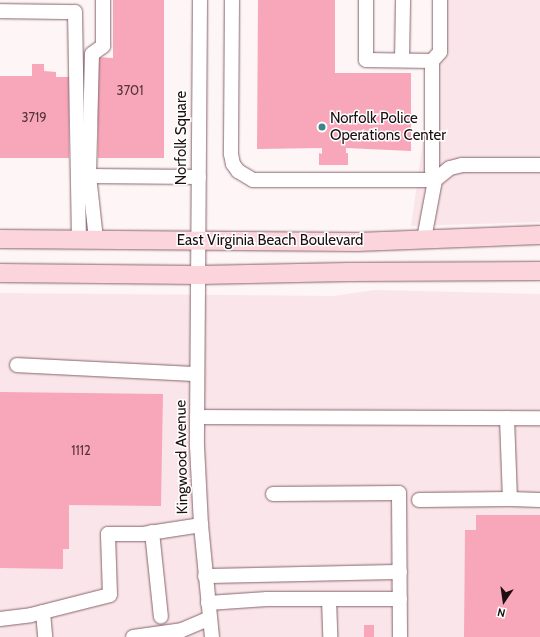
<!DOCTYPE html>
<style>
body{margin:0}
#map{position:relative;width:540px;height:637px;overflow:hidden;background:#fdf5f6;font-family:Cabin,sans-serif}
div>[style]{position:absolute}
.built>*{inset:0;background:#fae6ea}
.building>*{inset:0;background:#f8a6b9;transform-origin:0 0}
.roads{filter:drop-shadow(0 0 1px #87656c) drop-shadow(0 0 1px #87656c)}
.minor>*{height:14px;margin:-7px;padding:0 7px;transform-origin:7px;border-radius:7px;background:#fff}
.major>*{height:18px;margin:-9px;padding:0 9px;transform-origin:9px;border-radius:9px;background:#fcd4dc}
.dots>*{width:11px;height:11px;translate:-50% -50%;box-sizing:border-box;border:2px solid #fff;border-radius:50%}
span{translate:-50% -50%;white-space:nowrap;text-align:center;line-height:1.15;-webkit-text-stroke:3px #fff;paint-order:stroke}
.number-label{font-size:13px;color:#53353c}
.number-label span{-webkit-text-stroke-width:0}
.poi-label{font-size:15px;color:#1c0f12}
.left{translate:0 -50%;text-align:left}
.street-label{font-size:15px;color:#1c0f12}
.north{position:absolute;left:484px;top:581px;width:40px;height:40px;-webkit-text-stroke:3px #fff;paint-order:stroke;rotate:193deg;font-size:11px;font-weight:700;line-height:16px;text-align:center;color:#1c0f12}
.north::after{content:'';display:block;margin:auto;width:14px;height:18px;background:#1c0f12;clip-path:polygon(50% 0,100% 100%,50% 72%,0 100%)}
</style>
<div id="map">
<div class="built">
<div style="clip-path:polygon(443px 0,540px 0,540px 222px,411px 226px)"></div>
<div style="clip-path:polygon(375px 290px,540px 294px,540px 637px,0 637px,0 293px,333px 296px)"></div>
</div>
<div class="building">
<div style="clip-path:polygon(113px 0,164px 0,164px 158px,98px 158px,98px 122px,95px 122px,95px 57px,113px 58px)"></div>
<div style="clip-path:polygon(258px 0,335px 0,335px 73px,411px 73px,411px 151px,346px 148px,346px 153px,348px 153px,348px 165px,319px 165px,319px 153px,322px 154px,322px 148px,257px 149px)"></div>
<div style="clip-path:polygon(32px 64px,44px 64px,44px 71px,56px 72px,56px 77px,69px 77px,69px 158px,0 158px,0 76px,32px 76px)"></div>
<div style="clip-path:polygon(0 392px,163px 394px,161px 506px,69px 505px,69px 549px,63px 549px,63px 569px,0 568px)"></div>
<div style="clip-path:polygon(476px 515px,540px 515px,540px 637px,464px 637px,465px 530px,476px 530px)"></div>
<div style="left:364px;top:625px;width:10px;height:12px"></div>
</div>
<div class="roads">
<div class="minor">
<div style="left:200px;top:0;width:446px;rotate:90.4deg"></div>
<div style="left:197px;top:446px;width:79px;rotate:87.1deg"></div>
<div style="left:201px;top:525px;width:113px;rotate:84.4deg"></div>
<div style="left:232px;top:0;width:154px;rotate:90.4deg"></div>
<div style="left:231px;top:154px;width:10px;rotate:79deg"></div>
<div style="left:233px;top:164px;width:9px;rotate:54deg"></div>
<div style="left:238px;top:171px;width:17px;rotate:31deg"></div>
<div style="left:253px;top:180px;width:182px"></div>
<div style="left:435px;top:180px;width:10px;rotate:-107deg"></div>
<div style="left:432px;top:170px;width:109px;rotate:-90deg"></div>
<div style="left:366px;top:0;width:60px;rotate:90deg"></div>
<div style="left:366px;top:60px;width:66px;rotate:0.9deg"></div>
<div style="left:432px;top:61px;width:12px;rotate:-48deg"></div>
<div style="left:440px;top:52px;width:52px;rotate:-90deg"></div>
<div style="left:0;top:11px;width:75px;rotate:0.8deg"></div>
<div style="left:75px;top:12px;width:227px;rotate:89deg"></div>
<div style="left:402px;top:60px;width:60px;rotate:-89deg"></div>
<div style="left:89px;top:176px;width:122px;rotate:-88.6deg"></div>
<div style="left:92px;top:54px;width:14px;rotate:-36deg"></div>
<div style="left:103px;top:46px;width:46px;rotate:-90deg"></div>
<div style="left:96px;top:239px;width:63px;rotate:-96.3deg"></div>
<div style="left:89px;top:176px;width:110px;rotate:0.5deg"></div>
<div style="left:424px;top:239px;width:60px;rotate:-79.4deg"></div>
<div style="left:435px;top:180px;width:19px;rotate:-39deg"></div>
<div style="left:450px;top:168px;width:12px;rotate:-14deg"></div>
<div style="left:462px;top:165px;width:78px"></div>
<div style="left:17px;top:365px;width:180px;rotate:2.9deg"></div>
<div style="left:197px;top:417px;width:343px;rotate:0.2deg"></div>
<div style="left:507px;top:418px;width:81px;rotate:87.9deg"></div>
<div style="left:510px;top:499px;width:30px;rotate:2deg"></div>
<div style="left:273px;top:494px;width:126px;rotate:-0.5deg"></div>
<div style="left:399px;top:493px;width:144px;rotate:89.6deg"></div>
<div style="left:419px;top:500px;width:91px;rotate:-0.6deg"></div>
<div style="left:152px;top:532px;width:85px;rotate:84deg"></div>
<div style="left:205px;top:576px;width:195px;rotate:-1.2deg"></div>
<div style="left:329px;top:599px;width:38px;rotate:88deg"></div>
<div style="left:208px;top:603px;width:59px;rotate:-3.9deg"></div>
<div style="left:267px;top:599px;width:133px"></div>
<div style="left:43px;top:612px;width:25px;rotate:85deg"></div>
<div style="left:0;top:619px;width:31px;rotate:-7deg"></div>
<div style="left:31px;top:615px;width:81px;rotate:-14.2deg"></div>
<div style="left:110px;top:595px;width:61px;rotate:-91.9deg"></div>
<div style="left:108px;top:534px;width:35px"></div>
<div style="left:143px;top:534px;width:59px;rotate:-8.8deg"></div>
<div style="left:133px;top:637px;width:49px;rotate:-8.1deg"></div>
<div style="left:182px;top:630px;width:30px;rotate:-23deg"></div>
</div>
<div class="major">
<div style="left:0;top:239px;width:357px;rotate:0.5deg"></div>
<div style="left:357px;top:242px;width:183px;rotate:-2.2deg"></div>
<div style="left:0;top:273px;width:199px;rotate:0.6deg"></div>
<div style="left:199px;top:275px;width:149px;rotate:-1.2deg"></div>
<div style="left:348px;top:272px;width:192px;rotate:-0.3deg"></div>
</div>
</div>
<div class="dots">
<div style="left:322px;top:127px;background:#3d858d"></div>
</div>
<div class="number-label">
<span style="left:130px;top:90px">3701</span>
<span style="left:34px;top:117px">3719</span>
<span style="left:81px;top:450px">1112</span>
</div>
<div class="poi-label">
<span class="left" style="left:330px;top:127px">Norfolk Police<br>Operations Center</span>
</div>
<div class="street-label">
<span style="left:182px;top:138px;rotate:-90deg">Norfolk Square</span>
<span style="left:270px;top:241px">East Virginia Beach Boulevard</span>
<span style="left:182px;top:457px;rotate:-91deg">Kingwood Avenue</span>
</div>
<div class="north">N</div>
</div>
